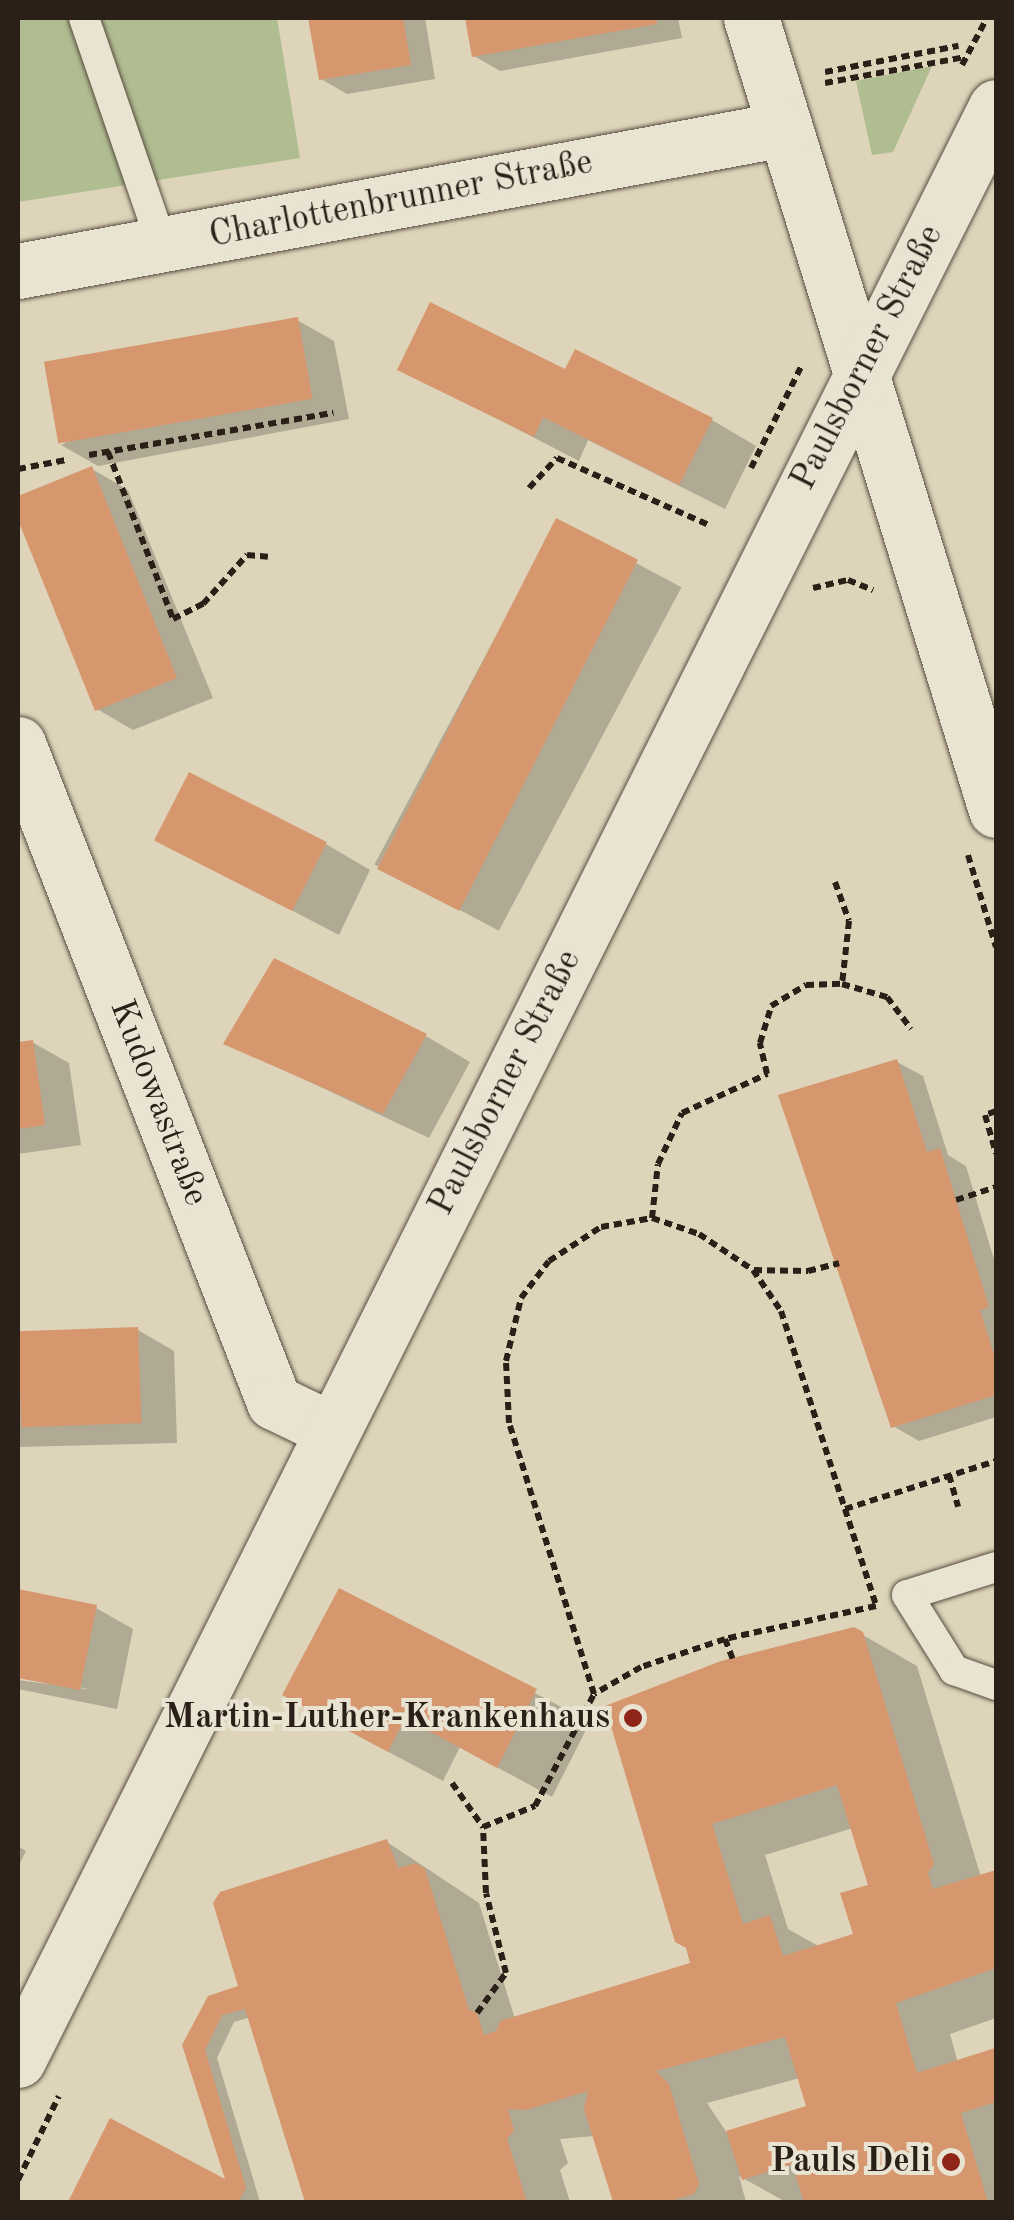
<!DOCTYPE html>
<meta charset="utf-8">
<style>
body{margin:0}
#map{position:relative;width:1014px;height:2220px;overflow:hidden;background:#ddd4ba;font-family:"Old Standard TT",serif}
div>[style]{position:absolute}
.green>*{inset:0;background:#b0bd91}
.shadow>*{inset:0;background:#0003;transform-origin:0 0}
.building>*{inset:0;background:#d6976e;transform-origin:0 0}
.path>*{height:6px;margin-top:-3px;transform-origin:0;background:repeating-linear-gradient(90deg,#2b2018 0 8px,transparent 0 13px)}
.roads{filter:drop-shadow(0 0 2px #584d40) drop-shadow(0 0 2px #584d40)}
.lane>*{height:30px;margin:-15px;padding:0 15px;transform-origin:15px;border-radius:15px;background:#e9e3d2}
.street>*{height:55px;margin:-27.5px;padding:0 27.5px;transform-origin:27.5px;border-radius:27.5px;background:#e9e3d2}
.secondary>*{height:55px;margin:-27.5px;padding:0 27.5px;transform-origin:27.5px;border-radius:27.5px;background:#e9e3d2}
.dots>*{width:28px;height:28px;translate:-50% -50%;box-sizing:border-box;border:5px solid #e9e3d2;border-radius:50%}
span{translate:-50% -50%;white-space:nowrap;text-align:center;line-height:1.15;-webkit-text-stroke:8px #e9e3d2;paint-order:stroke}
.street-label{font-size:35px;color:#2b2018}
.poi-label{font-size:35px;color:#2b2018;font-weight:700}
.right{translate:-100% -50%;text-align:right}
.frame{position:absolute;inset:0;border:20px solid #2b2018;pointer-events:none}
</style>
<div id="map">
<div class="green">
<div style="clip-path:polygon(18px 18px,277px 18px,300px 158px,18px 202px)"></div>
<div style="clip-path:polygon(932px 66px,893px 152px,872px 155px,856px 81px)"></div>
</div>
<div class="shadow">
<div style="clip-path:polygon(311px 18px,425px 18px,435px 79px,347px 94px,321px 79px)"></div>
<div style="clip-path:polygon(468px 18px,678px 18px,682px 38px,500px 71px,474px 56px)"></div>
<div style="clip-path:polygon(297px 320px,334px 341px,349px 419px,98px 466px,61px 445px)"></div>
<div style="clip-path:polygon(401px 369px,566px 373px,712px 420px,756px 446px,725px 509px,588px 440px,579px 461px)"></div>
<div style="clip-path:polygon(92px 469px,128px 490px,213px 698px,133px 730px,97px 709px,18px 513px,18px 499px)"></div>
<div style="left:557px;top:521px;width:141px;height:389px;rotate:28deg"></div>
<div style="clip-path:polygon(157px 840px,326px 844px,370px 870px,339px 935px)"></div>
<div style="clip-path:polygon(426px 1036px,470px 1062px,429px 1138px,227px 1043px)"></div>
<div style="clip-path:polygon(32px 1042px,69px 1063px,81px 1145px,18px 1154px,18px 1044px)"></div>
<div style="clip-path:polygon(897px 1062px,923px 1076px,948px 1155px,966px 1166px,996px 1266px,996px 1417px,919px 1441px,893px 1426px,781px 1097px)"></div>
<div style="clip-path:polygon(138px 1330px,174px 1351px,177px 1443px,18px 1447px,18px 1334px)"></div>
<div style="clip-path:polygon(340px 1591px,590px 1722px,552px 1797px,460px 1747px,443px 1781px,340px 1726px)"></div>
<div style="clip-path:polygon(18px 1592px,96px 1608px,133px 1629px,117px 1709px,18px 1689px,18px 1680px,93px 1690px,18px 1675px)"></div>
<div style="clip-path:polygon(evenodd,854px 1630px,917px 1666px,981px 1877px,996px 1873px,996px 2018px,950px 2034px,958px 2063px,996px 2052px,996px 2202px,786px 2202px,739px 2176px,746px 2202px,615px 2202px,595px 2136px,560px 2139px,568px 2163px,560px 2170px,570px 2202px,308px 2202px,251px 2017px,234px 2022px,217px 2058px,260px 2202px,70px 2202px,111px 2122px,229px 2184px,185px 2045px,387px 1842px,479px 1903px,515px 2019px,694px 1965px,608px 1707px,854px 1630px,853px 1828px,871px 1886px,856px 1936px,820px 1947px,788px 1929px,765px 1855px,853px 1828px,854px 1630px,800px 2078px,809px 2108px,727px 2133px,707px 2103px,800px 2078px)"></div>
<div style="clip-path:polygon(18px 1846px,26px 1851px,18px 1867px)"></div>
</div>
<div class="building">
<div style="clip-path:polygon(308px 18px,403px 18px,411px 65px,319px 80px)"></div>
<div style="clip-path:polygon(465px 18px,656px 18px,657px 24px,472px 57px)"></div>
<div style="clip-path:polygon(430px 302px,565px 369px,575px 349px,713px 418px,679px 485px,543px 417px,534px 437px,397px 370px)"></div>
<div style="left:298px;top:317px;width:83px;height:258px;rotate:80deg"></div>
<div style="clip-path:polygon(92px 466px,177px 678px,95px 711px,18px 520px,18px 496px)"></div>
<div style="left:556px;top:518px;width:92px;height:394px;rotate:27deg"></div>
<div style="left:189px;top:772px;width:155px;height:77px;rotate:27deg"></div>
<div style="clip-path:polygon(274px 958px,427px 1034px,383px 1114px,223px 1044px)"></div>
<div style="clip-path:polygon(33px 1040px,45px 1125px,18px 1129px,18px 1042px)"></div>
<div style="clip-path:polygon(897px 1059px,927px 1152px,940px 1148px,989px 1307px,980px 1310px,996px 1361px,996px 1395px,891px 1428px,778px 1095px)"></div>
<div style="left:138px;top:1327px;width:96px;height:120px;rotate:88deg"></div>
<div style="clip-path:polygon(339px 1588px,537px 1689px,497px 1768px,405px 1718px,388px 1752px,282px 1695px)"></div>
<div style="clip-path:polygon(18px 1589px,97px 1605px,80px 1690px,18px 1678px)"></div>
<div style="clip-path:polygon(evenodd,854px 1627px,863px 1632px,934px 1864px,928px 1873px,933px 1889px,996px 1870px,996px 1968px,896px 2003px,917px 2073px,995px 2048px,996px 2102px,961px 2113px,988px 2202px,804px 2202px,792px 2164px,742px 2180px,726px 2131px,806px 2106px,785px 2037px,656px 2071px,669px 2084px,699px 2184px,694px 2194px,667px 2202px,613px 2202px,584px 2109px,588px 2091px,526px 2110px,508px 2109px,514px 2131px,507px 2139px,527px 2202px,305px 2202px,245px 2009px,222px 2015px,205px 2050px,246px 2188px,238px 2202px,68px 2202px,110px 2118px,225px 2179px,182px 2045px,208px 1996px,238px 1986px,213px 1903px,220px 1892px,387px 1839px,398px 1868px,416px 1863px,425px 1869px,469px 2010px,477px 2013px,484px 2035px,496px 2031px,500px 2021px,690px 1963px,686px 1948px,675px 1942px,605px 1706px,721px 1661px,854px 1627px,837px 1785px,868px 1885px,840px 1893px,853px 1934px,783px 1956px,770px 1915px,743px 1924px,712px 1824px,837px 1785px)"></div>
</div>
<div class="path">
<div style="left:962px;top:65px;width:53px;rotate:-62deg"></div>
<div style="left:825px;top:72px;width:136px;rotate:-11.1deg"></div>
<div style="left:825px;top:83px;width:142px;rotate:-10.5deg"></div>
<div style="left:108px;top:452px;width:179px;rotate:68.7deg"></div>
<div style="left:173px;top:619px;width:34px;rotate:-27deg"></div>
<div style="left:203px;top:604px;width:66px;rotate:-48.1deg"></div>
<div style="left:247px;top:555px;width:21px;rotate:5deg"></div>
<div style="left:89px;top:455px;width:248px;rotate:-9.8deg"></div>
<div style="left:751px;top:468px;width:117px;rotate:-63.7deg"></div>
<div style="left:18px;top:469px;width:49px;rotate:-10.6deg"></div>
<div style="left:529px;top:488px;width:41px;rotate:-47deg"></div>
<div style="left:557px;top:458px;width:166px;rotate:23.8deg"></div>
<div style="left:813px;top:588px;width:36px;rotate:-13deg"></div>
<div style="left:848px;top:580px;width:27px;rotate:22deg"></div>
<div style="left:968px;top:855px;width:96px;rotate:73.1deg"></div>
<div style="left:835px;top:882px;width:41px;rotate:70.3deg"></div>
<div style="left:849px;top:921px;width:63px;rotate:96.3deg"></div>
<div style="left:996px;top:1111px;width:12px;rotate:160deg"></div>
<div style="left:985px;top:1115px;width:40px;rotate:74deg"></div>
<div style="left:956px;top:1200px;width:42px;rotate:-18deg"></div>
<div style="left:652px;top:1218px;width:50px;rotate:18.8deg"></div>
<div style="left:699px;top:1234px;width:65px;rotate:33.7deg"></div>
<div style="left:753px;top:1270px;width:50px;rotate:55.7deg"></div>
<div style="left:781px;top:1311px;width:310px;rotate:72.1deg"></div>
<div style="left:876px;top:1606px;width:155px;rotate:167.7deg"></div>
<div style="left:725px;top:1639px;width:89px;rotate:161.6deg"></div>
<div style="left:641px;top:1667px;width:54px;rotate:150.1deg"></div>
<div style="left:594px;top:1694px;width:284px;rotate:-107.4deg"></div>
<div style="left:509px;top:1423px;width:62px;rotate:-92.8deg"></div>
<div style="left:506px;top:1361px;width:65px;rotate:-76.6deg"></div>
<div style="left:521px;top:1298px;width:46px;rotate:-52.9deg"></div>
<div style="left:549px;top:1261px;width:62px;rotate:-33.2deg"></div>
<div style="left:601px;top:1227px;width:52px;rotate:-10deg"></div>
<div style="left:652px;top:1218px;width:54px;rotate:-83.7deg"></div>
<div style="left:658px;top:1164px;width:56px;rotate:-64.8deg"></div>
<div style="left:682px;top:1113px;width:94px;rotate:-24.6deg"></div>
<div style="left:767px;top:1074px;width:32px;rotate:-103deg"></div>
<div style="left:760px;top:1043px;width:39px;rotate:-73deg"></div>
<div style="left:771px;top:1006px;width:41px;rotate:-31deg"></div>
<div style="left:806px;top:985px;width:36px;rotate:-2deg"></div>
<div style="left:842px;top:984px;width:47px;rotate:16.1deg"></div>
<div style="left:887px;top:997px;width:40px;rotate:53deg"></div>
<div style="left:754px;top:1270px;width:54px;rotate:1.1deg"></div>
<div style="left:808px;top:1271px;width:32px;rotate:-14deg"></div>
<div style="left:949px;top:1475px;width:33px;rotate:74deg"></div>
<div style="left:845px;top:1509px;width:158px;rotate:-17.6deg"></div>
<div style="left:725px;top:1639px;width:22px;rotate:69deg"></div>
<div style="left:452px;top:1783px;width:54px;rotate:54.8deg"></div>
<div style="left:477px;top:2013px;width:49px;rotate:-54.1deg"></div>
<div style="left:506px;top:1973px;width:82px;rotate:-104deg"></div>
<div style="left:486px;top:1893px;width:66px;rotate:-92.6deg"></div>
<div style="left:483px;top:1827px;width:56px;rotate:-22deg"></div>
<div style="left:535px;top:1806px;width:127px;rotate:-62.2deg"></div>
<div style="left:18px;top:2180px;width:93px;rotate:-64deg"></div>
</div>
<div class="roads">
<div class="lane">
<div style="left:84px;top:18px;width:240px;rotate:71deg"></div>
<div style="left:996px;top:1567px;width:93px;rotate:162.5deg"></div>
<div style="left:907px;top:1595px;width:89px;rotate:57.9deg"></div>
<div style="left:954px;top:1670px;width:45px;rotate:19.7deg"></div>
</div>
<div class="street">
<div style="left:751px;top:18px;width:829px;rotate:72.81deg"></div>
<div style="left:18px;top:271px;width:779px;rotate:-10.5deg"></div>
<div style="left:18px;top:744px;width:706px;rotate:68.74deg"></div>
<div style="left:274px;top:1402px;width:64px;rotate:25.8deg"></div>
</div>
<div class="secondary">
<div style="left:18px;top:2060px;width:2184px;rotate:-63.4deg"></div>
</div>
</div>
<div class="dots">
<div style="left:633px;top:1718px;background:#8f2418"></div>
<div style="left:951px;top:2162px;background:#8f2418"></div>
</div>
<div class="street-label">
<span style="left:401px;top:200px;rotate:-11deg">Charlottenbrunner Straße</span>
<span style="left:868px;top:358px;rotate:-63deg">Paulsborner Straße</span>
<span style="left:506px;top:1083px;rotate:-63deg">Paulsborner Straße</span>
<span style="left:158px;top:1103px;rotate:69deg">Kudowastraße</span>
</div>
<div class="poi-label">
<span class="right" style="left:610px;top:1718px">Martin-Luther-Krankenhaus</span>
<span class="right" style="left:931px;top:2162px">Pauls Deli</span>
</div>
<div class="frame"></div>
</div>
